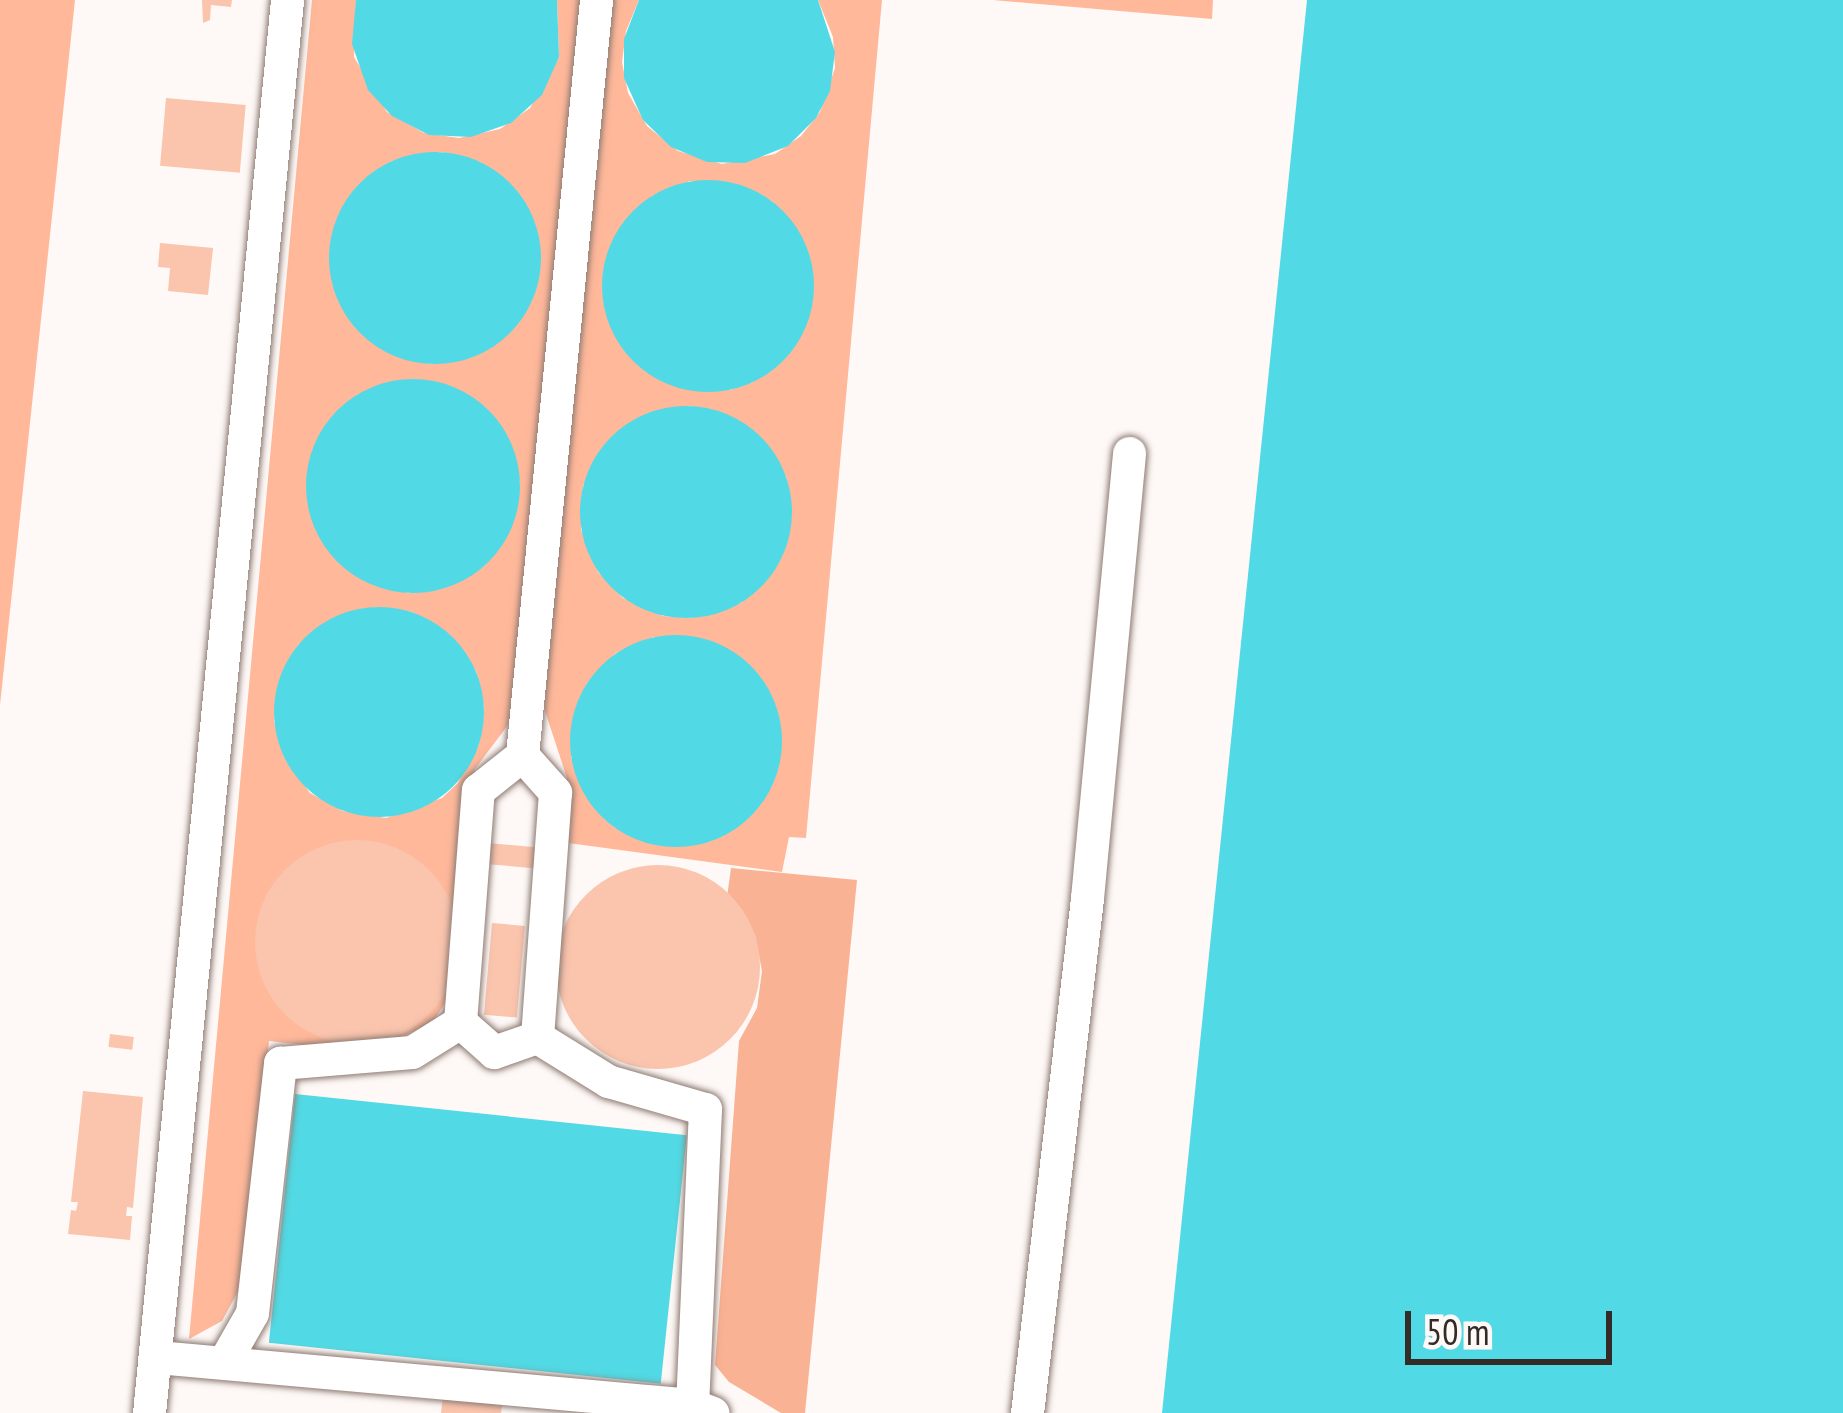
<!DOCTYPE html>
<style>
body{margin:0}
#map{position:relative;width:1843px;height:1413px;overflow:hidden;background:#fef9f7;font-family:"PT Sans Narrow",sans-serif}
div>[style]{position:absolute}
.green>*{inset:0;background:#ffb89a}
.forest>*{inset:0;background:#f9b293}
.water>*{inset:0;background:#51dae5;transform-origin:0 0}
.round{border-radius:50%}
.building>*{inset:0;background:#fac4ad;transform-origin:0 0}
.roads{filter:drop-shadow(0 0 3px #8f7b73) drop-shadow(0 0 3px #8f7b73)}
.minor>*{height:33px;margin:-16.5px;padding:0 16.5px;transform-origin:16.5px;border-radius:16.5px;background:#fff}
span{translate:-50% -50%;white-space:nowrap;text-align:center;line-height:1.15;-webkit-text-stroke:10px #fef9f7;paint-order:stroke}
.scale{position:absolute;left:1405px;top:1311px;width:207px;height:54px;box-sizing:border-box;border:6px solid #332b27;border-top:0;padding-left:15px;font-size:36px;line-height:42px;white-space:nowrap;color:#332b27;-webkit-text-stroke:9px #fef9f7;paint-order:stroke}
</style>
<div id="map">
<div class="green">
<div style="clip-path:polygon(0 0,75px 0,0 705px)"></div>
<div style="clip-path:polygon(evenodd,312px 0,356px 0,354px 57px,387px 112px,424px 133px,459px 138px,500px 129px,530px 108px,559px 57px,557px 0,588px 0,520px 709px,475px 769px,461px 894px,460px 980px,432px 1023px,383px 1045px,331px 1048px,269px 1041px,242px 1284px,222px 1321px,189px 1339px,312px 0,442px 152px,480px 162px,516px 190px,535px 224px,540px 264px,531px 302px,508px 334px,475px 356px,431px 364px,387px 352px,356px 328px,341px 305px,330px 267px,336px 222px,356px 188px,392px 161px,442px 152px,312px 0,413px 379px,450px 386px,488px 410px,512px 447px,520px 484px,511px 528px,485px 565px,439px 589px,409px 593px,373px 585px,336px 559px,313px 521px,307px 484px,324px 427px,356px 396px,413px 379px,312px 0,376px 607px,412px 612px,450px 635px,476px 671px,484px 707px,479px 744px,458px 783px,442px 798px,386px 818px,343px 811px,310px 793px,284px 757px,274px 721px,280px 678px,298px 645px,333px 618px,376px 607px)"></div>
<div style="clip-path:polygon(evenodd,610px 0,639px 0,626px 31px,622px 62px,628px 93px,647px 126px,678px 151px,722px 164px,775px 154px,801px 136px,820px 112px,835px 68px,833px 37px,818px 0,882px 0,806px 838px,789px 837px,782px 872px,561px 842px,567px 778px,544px 708px,610px 0,690px 181px,745px 187px,773px 202px,813px 278px,812px 302px,795px 346px,753px 382px,730px 390px,690px 390px,619px 343px,604px 306px,606px 258px,623px 223px,652px 196px,690px 181px,610px 0,690px 406px,733px 418px,762px 439px,786px 477px,791px 504px,768px 579px,741px 603px,690px 618px,663px 616px,623px 598px,598px 572px,581px 530px,583px 486px,603px 446px,646px 414px,690px 406px,610px 0,654px 637px,696px 637px,778px 714px,779px 763px,762px 801px,733px 830px,694px 845px,652px 844px,614px 827px,586px 796px,571px 757px,587px 683px,616px 653px,654px 637px)"></div>
<div style="clip-path:polygon(993px 0,1213px 0,1212px 19px)"></div>
</div>
<div class="forest">
<div style="clip-path:polygon(731px 868px,857px 880px,805px 1413px,781px 1413px,729px 1382px,715px 1365px,739px 1041px,757px 1008px,762px 971px,755px 935px,727px 897px)"></div>
</div>
<div class="water">
<div style="clip-path:polygon(356px 0,557px 0,559px 57px,542px 95px,511px 123px,471px 137px,429px 135px,392px 116px,368px 90px,352px 44px)"></div>
<div style="clip-path:polygon(639px 0,818px 0,835px 52px,830px 91px,816px 118px,788px 146px,745px 163px,707px 162px,671px 147px,643px 120px,624px 78px,624px 39px)"></div>
<div style="clip-path:polygon(1307px 0,1843px 0,1843px 1413px,1162px 1413px)"></div>
<div class="round" style="left:329px;top:152px;width:212px;height:212px"></div>
<div class="round" style="left:602px;top:180px;width:212px;height:212px"></div>
<div class="round" style="left:306px;top:379px;width:214px;height:214px"></div>
<div class="round" style="left:580px;top:406px;width:212px;height:212px"></div>
<div class="round" style="left:274px;top:607px;width:210px;height:210px"></div>
<div class="round" style="left:570px;top:635px;width:212px;height:212px"></div>
<div style="left:295px;top:1094px;width:394px;height:250px;rotate:6deg"></div>
</div>
<div class="building">
<div style="clip-path:polygon(202px 0,232px 0,231px 7px,211px 5px,210px 20px,203px 23px)"></div>
<div style="left:166px;top:98px;width:80px;height:68px;rotate:5deg"></div>
<div style="clip-path:polygon(160px 243px,213px 248px,208px 295px,168px 291px,170px 268px,158px 267px)"></div>
<div class="round" style="left:255px;top:840px;width:204px;height:204px"></div>
<div style="left:487px;top:843px;width:52px;height:21px;rotate:5deg"></div>
<div class="round" style="left:556px;top:865px;width:204px;height:204px"></div>
<div style="left:492px;top:923px;width:33px;height:92px;rotate:5deg"></div>
<div style="left:110px;top:1034px;width:24px;height:13px;rotate:7deg"></div>
<div style="clip-path:polygon(83px 1091px,143px 1097px,133px 1208px,127px 1207px,126px 1216px,132px 1216px,130px 1240px,68px 1234px,71px 1210px,76px 1211px,78px 1202px,71px 1202px)"></div>
<div style="clip-path:polygon(443px 1396px,503px 1401px,501px 1413px,441px 1413px)"></div>
</div>
<div class="roads">
<div class="minor">
<div style="left:522px;top:755px;width:50px;rotate:48.3deg"></div>
<div style="left:555px;top:792px;width:246px;rotate:94.2deg"></div>
<div style="left:537px;top:1037px;width:46px;rotate:160.8deg"></div>
<div style="left:494px;top:1052px;width:45px;rotate:-138.6deg"></div>
<div style="left:460px;top:1022px;width:233px;rotate:-85.6deg"></div>
<div style="left:478px;top:790px;width:56px;rotate:-38.5deg"></div>
<div style="left:522px;top:755px;width:759px;rotate:-84.4deg"></div>
<div style="left:537px;top:1037px;width:84px;rotate:31.8deg"></div>
<div style="left:608px;top:1081px;width:101px;rotate:16.1deg"></div>
<div style="left:705px;top:1109px;width:296px;rotate:92.5deg"></div>
<div style="left:157px;top:1357px;width:537px;rotate:5.13deg"></div>
<div style="left:692px;top:1405px;width:22px;rotate:21deg"></div>
<div style="left:224px;top:1362px;width:56px;rotate:-60.3deg"></div>
<div style="left:252px;top:1313px;width:252px;rotate:-83.6deg"></div>
<div style="left:280px;top:1063px;width:132px;rotate:-4.8deg"></div>
<div style="left:412px;top:1052px;width:57px;rotate:-32deg"></div>
<div style="left:149px;top:1413px;width:1420px;rotate:-84.42deg"></div>
<div style="left:1027px;top:1413px;width:518px;rotate:-83.35deg"></div>
<div style="left:1087px;top:898px;width:447px;rotate:-84.6deg"></div>
</div>
</div>
<div class="scale">50 m</div>
</div>
